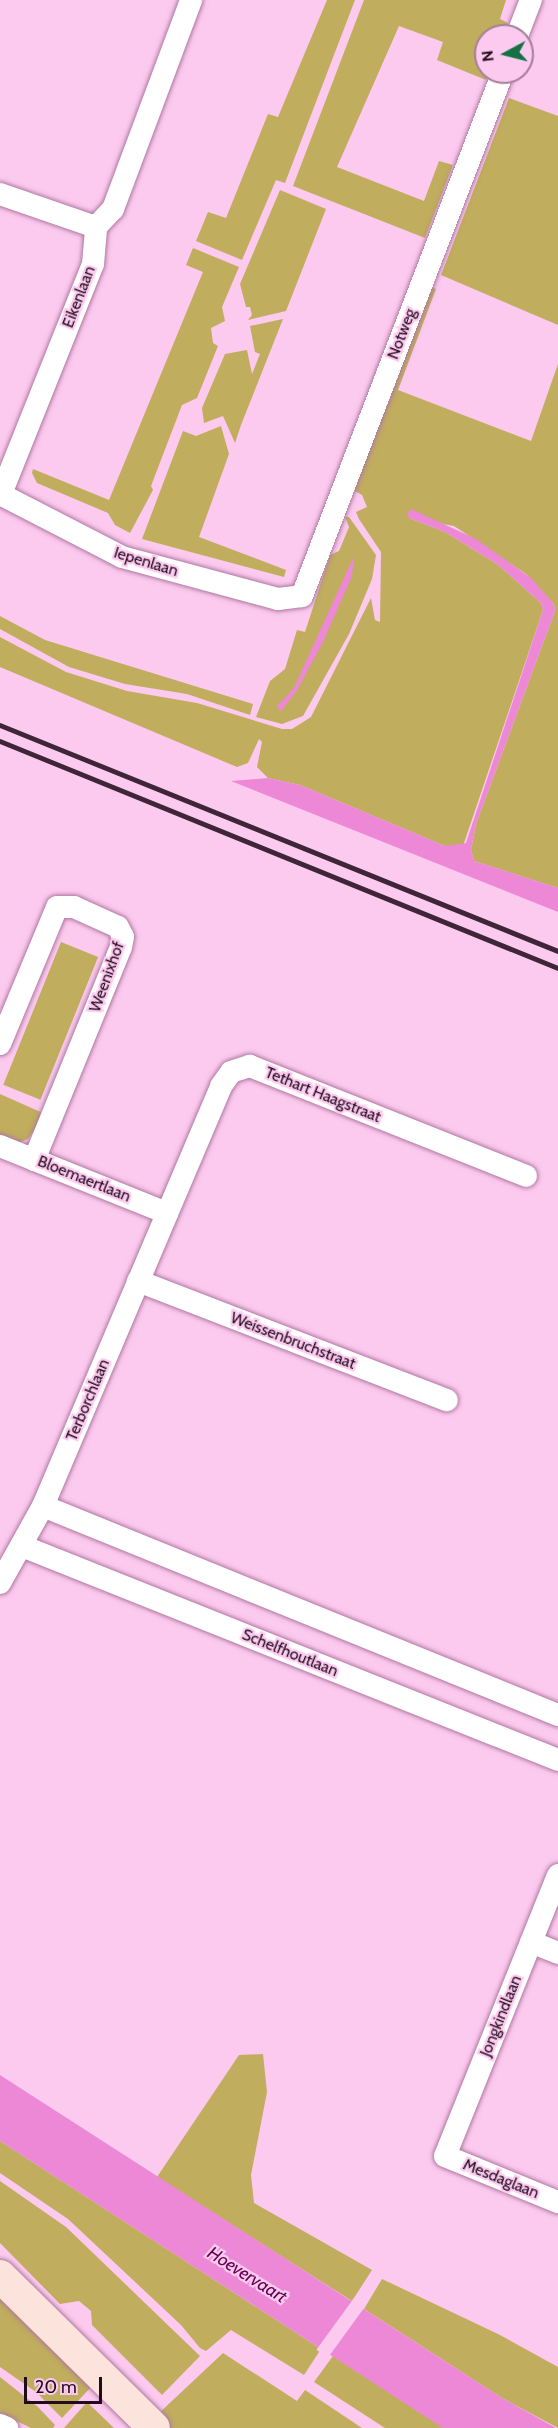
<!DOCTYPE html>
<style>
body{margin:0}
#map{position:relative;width:558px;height:2428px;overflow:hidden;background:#fccaee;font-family:Cabin,sans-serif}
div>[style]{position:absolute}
.green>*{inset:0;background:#c0ad5d;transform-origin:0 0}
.water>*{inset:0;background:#ec88d5}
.pier>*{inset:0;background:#fccaee;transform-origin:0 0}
.roads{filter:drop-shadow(0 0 2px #b077a2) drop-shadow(0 0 2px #b077a2)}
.street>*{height:22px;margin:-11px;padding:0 11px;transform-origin:11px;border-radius:11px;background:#fff}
.secondary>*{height:32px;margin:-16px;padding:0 16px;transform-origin:16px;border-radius:16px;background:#fce3dc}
.rail>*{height:4.5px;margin:-2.25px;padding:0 2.25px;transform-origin:2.25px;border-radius:2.25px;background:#3e2538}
span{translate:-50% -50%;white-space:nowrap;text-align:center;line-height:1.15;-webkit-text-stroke:4.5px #fccaee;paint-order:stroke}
.street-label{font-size:16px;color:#210c1d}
.water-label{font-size:18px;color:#610353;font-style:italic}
.north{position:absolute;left:474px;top:24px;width:60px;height:60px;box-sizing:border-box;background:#fccaee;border:2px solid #a47e9a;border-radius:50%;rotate:263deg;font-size:16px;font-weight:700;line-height:24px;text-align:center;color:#210c1d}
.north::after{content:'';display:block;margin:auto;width:21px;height:27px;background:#167044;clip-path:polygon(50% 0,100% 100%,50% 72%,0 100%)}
.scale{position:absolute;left:24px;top:2377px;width:78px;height:27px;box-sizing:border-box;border:3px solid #210c1d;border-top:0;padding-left:8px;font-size:18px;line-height:21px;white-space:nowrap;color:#210c1d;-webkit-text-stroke:4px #fccaee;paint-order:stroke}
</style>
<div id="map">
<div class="green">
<div style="clip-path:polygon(327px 0,355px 0,285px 183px,276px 180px,242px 260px,196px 241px,208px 212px,226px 218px,268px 114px,278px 117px)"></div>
<div style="clip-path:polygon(364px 0,506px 0,500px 19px,508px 23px,503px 36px,486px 36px,486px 80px,437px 60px,443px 42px,399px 26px,337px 167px,424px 201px,439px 161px,453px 165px,425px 238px,293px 186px)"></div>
<div style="clip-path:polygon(509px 98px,558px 116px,558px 325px,441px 275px)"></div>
<div style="clip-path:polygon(280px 190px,326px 209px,286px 311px,248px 320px,252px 315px,250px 307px,246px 307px,240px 284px)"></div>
<div style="clip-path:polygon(193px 248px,239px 267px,222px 307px,225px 321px,211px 328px,213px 343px,218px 346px,197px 398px,182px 405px,151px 486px,153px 490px,130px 533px,115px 525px,108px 513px,37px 483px,32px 473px,33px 469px,109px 500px,203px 272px,186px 265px)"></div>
<div style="clip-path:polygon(428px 286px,436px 289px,398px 390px,531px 441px,558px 364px,558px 888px,474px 861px,471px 850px,476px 824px,555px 611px,554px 604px,526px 574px,454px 526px,409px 518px,445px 532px,497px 564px,541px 603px,543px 610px,463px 846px,445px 846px,300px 785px,268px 778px,257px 767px,262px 742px,259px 739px,248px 763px,237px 767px,0 667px,0 637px,66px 672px,127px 691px,197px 703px,282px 729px,292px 729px,311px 717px,371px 598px,375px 620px,380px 622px,381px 552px,359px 519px,356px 512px,367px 507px,362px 495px,353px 490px)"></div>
<div style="clip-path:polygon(283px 319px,241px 425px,235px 443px,223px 416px,204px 423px,202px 408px,225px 354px,247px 350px,252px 374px,260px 354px,255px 352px,250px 326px)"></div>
<div style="clip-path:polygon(221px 426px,229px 454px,199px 537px,286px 570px,284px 577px,142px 539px,183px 431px,196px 436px)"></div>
<div style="clip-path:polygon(345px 517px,349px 517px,376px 555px,372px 579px,349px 634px,303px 716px,282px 724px,256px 717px,270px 681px,285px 669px,297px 630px,305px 632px,330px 555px,339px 551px,349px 527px)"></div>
<div style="clip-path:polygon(0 616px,45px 640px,253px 704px,250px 715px,187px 694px,125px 684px,69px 667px,0 629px)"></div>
<div style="left:61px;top:942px;width:40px;height:154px;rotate:22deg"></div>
<div style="clip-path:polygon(0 1094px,45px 1114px,28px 1139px,18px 1143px,0 1141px)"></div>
<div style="clip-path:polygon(263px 2054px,267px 2092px,251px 2175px,254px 2203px,372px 2270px,352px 2301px,157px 2177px,239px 2055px)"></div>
<div style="clip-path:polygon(0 2141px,321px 2349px,304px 2375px,231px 2330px,206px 2351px,200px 2348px,181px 2325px,68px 2219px,0 2173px)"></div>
<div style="clip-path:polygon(0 2181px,66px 2227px,200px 2356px,162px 2395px,92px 2325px,91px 2311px,79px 2301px,60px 2304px,0 2243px)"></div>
<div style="clip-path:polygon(382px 2279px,498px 2334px,558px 2367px,558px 2428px,502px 2398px,364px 2309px)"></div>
<div style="clip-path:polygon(0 2293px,92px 2386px,62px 2418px,36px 2392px,0 2367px)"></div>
<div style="clip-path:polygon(223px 2353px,297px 2401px,305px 2390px,362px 2428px,170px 2428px,157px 2415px)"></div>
<div style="clip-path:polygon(333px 2356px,444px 2428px,385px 2428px,314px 2382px)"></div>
<div style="clip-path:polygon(0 2377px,38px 2407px,55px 2425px,53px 2428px,31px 2428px,0 2413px)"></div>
<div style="clip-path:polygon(87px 2402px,114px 2428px,64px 2428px)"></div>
</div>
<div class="water">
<div style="clip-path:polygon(411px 509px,476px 539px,531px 578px,554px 604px,555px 611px,476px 824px,471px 850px,474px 861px,558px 888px,558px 912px,231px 781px,268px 778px,300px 785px,445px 846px,466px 843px,543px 610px,541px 603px,497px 564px,445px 532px,409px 518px,407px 514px)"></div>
<div style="clip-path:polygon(354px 556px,352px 576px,323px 642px,296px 692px,280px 712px,277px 706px,294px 688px)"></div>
<div style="clip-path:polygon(0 2075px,502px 2398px,556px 2428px,443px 2428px,0 2141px)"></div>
</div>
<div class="pier">
<div style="left:354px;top:2298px;width:14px;height:64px;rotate:36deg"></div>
</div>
<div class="roads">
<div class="street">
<div style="left:517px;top:36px;width:39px;rotate:-69deg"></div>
<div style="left:0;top:194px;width:102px;rotate:19deg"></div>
<div style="left:0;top:494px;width:137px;rotate:27.3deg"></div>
<div style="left:122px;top:557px;width:162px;rotate:15.1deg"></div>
<div style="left:278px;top:599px;width:24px;rotate:-7deg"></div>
<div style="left:302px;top:596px;width:561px;rotate:-69.01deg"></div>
<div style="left:1px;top:494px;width:248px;rotate:-68.2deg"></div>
<div style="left:93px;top:264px;width:37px;rotate:-85deg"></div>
<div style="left:96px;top:227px;width:25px;rotate:-47deg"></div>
<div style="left:113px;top:209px;width:223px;rotate:-69.5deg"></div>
<div style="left:0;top:1044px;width:148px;rotate:-67.4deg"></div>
<div style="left:57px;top:907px;width:17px"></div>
<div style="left:74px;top:907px;width:48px;rotate:24.4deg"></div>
<div style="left:118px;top:927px;width:11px;rotate:63deg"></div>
<div style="left:123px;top:937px;width:10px;rotate:101deg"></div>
<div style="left:121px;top:947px;width:230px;rotate:112.2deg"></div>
<div style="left:0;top:1146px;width:180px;rotate:21.9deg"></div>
<div style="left:138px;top:1281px;width:331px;rotate:21.1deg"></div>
<div style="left:43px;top:1506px;width:556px;rotate:22.09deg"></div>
<div style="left:22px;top:1546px;width:577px;rotate:21.76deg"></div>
<div style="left:0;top:1583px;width:88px;rotate:-60.8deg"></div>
<div style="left:43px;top:1506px;width:456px;rotate:-67deg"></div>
<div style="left:221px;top:1086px;width:17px;rotate:-54deg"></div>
<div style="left:231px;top:1072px;width:20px;rotate:-18deg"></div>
<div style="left:250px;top:1066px;width:297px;rotate:21.7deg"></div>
<div style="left:558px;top:1875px;width:303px;rotate:111.9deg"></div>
<div style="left:445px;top:2156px;width:122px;rotate:22.2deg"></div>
<div style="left:531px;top:1942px;width:29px;rotate:22deg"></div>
<div style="left:0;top:2425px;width:8px;rotate:23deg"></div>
</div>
<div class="secondary">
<div style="left:0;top:2276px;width:216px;rotate:44.6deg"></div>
</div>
</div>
<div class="rail">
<div style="left:0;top:725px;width:602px;rotate:22.05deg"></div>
<div style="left:0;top:741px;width:602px;rotate:22.14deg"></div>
</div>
<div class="street-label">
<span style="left:79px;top:297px;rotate:-69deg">Eikenlaan</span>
<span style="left:402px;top:334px;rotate:-69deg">Notweg</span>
<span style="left:146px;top:562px;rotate:17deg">Iepenlaan</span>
<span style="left:107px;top:977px;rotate:-70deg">Weenixhof</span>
<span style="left:323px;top:1095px;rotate:22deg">Tethart Haagstraat</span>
<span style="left:84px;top:1179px;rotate:22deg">Bloemaertlaan</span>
<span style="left:293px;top:1341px;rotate:21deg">Weissenbruchstraat</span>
<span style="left:88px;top:1400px;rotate:-67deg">Terborchlaan</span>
<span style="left:290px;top:1653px;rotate:22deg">Schelfhoutlaan</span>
<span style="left:501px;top:2016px;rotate:-68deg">Jongkindlaan</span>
<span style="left:501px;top:2179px;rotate:22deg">Mesdaglaan</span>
</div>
<div class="water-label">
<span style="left:247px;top:2275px;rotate:32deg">Hoevervaart</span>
</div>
<div class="north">N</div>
<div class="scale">20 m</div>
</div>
